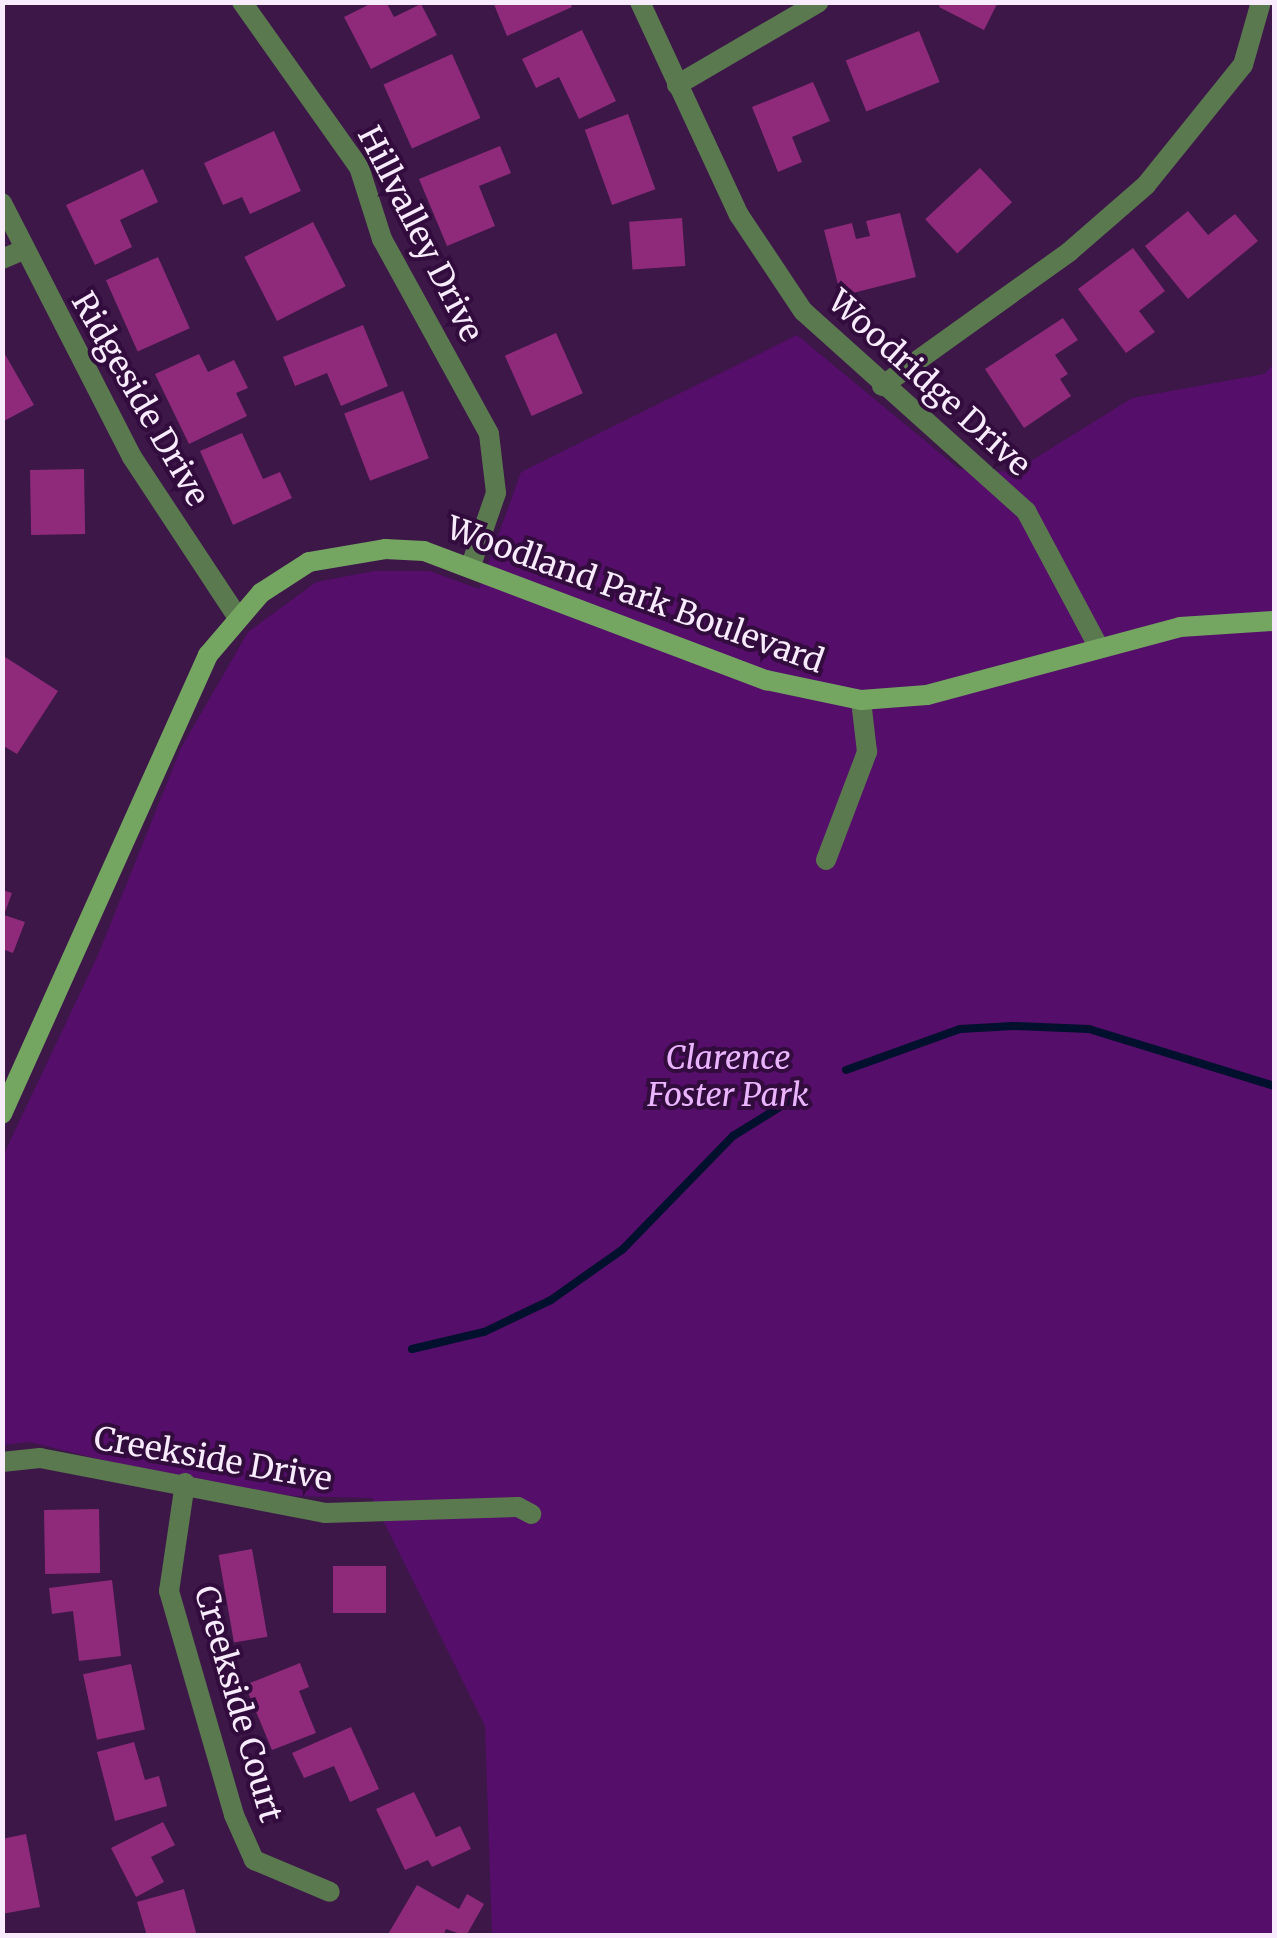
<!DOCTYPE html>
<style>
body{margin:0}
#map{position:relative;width:1277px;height:1938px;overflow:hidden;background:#3c1748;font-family:Merriweather,serif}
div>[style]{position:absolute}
.green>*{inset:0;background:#550e69}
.stream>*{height:8px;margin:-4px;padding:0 4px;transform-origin:4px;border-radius:4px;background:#00102d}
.building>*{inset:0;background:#8f2a7a;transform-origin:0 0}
.street>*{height:20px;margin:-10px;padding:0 10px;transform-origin:10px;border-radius:10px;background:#5a794f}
.secondary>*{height:20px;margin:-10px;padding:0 10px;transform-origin:10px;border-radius:10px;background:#74a661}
span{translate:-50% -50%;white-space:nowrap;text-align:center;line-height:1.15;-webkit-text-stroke:8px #310c3d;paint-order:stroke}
.street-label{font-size:32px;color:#f8ebfd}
.park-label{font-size:32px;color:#ebb4fe;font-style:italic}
.frame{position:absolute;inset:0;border:5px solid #f8ebfd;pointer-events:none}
</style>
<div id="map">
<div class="green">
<div style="clip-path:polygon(797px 335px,959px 469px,1013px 472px,1132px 398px,1264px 374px,1274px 364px,1274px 1935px,492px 1935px,485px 1726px,372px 1498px,294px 1496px,175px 1478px,30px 1442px,3px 1445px,2px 1158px,98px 955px,181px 748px,248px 632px,316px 582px,374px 571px,430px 571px,479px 589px,521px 472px)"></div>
</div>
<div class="stream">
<div style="left:846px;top:1070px;width:121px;rotate:-19.8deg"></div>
<div style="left:960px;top:1029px;width:53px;rotate:-3.2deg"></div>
<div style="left:1013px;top:1026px;width:76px;rotate:2.3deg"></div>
<div style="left:1089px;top:1029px;width:194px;rotate:17.1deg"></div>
<div style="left:412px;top:1349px;width:74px;rotate:-13.3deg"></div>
<div style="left:484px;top:1332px;width:74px;rotate:-25.5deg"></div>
<div style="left:551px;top:1300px;width:88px;rotate:-35.3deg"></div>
<div style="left:623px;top:1249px;width:158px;rotate:-45.8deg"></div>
<div style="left:733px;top:1136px;width:78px;rotate:-31.8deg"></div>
</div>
<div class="building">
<div style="clip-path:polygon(374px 2px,386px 2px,394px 17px,421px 4px,437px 35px,371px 69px,344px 17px)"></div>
<div style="clip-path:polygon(493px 2px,570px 2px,572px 7px,507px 36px)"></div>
<div style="clip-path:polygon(941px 2px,998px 2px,984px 30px,939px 7px)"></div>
<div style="clip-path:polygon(582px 30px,616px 101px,579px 119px,559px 77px,536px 88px,522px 59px)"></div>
<div style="left:919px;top:31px;width:55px;height:79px;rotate:68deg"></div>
<div style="left:452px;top:54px;width:70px;height:75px;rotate:66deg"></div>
<div style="clip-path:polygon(813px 82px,830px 121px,792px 137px,802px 162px,778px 172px,752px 107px)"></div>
<div style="left:628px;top:114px;width:80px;height:46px;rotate:70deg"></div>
<div style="clip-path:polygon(274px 131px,301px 191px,250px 214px,242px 197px,223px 205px,204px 163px)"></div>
<div style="clip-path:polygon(500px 146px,511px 173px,479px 186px,495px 226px,447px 246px,419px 179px)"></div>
<div style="left:980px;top:168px;width:47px;height:75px;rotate:47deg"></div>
<div style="clip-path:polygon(143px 169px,158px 202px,120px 220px,132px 247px,95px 265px,66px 205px)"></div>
<div style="clip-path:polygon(1188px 211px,1208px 235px,1235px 214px,1258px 241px,1188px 299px,1145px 246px)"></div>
<div style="clip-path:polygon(900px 213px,916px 277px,841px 296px,824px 230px,852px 223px,856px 239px,870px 236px,866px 221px)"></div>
<div style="left:682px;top:218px;width:48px;height:53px;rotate:86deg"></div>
<div style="left:313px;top:222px;width:72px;height:77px;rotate:63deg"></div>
<div style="clip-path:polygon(1133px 248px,1165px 291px,1139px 311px,1155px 332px,1126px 353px,1078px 289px)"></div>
<div style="left:158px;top:257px;width:78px;height:57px;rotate:66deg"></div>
<div style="clip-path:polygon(1063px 318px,1078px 340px,1055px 355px,1068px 374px,1060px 379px,1071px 396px,1024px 428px,985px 369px)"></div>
<div style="clip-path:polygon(363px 325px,388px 386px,341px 406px,327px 373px,295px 386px,283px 357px)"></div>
<div style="left:556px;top:333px;width:66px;height:56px;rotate:66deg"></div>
<div style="clip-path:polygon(2px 349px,34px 405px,2px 422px)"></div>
<div style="clip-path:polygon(199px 354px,208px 372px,234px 360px,248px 388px,236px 393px,247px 416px,189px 444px,155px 374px)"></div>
<div style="left:403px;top:391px;width:72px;height:63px;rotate:69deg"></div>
<div style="clip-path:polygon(242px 433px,263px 479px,280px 472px,292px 498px,233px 525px,200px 451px)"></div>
<div style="left:84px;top:469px;width:65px;height:54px;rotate:89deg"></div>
<div style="clip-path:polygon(2px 655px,58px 691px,17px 754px,2px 745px)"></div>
<div style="clip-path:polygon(2px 890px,12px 893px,4px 915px,25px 922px,13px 953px,2px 949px)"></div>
<div style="left:99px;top:1509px;width:64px;height:55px;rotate:89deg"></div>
<div style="left:252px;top:1549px;width:89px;height:34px;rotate:80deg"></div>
<div style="left:333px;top:1566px;width:53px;height:47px"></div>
<div style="clip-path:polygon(112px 1580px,121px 1656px,79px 1661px,73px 1611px,52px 1614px,49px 1588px)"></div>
<div style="clip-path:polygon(300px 1663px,309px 1687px,299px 1691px,316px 1733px,272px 1750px,245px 1685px)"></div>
<div style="left:131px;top:1664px;width:67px;height:49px;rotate:78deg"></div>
<div style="clip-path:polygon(351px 1727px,379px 1789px,350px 1802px,334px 1766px,304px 1778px,292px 1753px)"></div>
<div style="clip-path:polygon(134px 1742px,145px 1780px,159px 1776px,167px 1806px,115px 1821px,97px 1752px)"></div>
<div style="clip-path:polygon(414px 1792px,436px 1837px,460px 1826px,471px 1849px,432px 1867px,428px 1860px,405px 1870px,376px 1809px)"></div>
<div style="clip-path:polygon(163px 1822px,175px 1845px,151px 1857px,164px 1882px,136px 1897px,111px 1848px)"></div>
<div style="clip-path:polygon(26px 1834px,40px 1907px,2px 1914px,2px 1839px)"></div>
<div style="clip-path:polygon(417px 1885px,459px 1909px,467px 1894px,484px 1904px,466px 1936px,446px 1929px,443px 1936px,387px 1936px)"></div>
<div style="clip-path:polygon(184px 1889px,197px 1936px,147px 1936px,137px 1902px)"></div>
</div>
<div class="street">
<div style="left:242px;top:2px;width:202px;rotate:54.7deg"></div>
<div style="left:359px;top:167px;width:76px;rotate:72.3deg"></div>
<div style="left:382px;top:239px;width:222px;rotate:61.2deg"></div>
<div style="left:489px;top:434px;width:59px;rotate:83.2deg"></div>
<div style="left:496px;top:493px;width:79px;rotate:109.1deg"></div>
<div style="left:640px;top:2px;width:235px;rotate:65.1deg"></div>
<div style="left:739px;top:215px;width:115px;rotate:56.3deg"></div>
<div style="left:803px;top:311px;width:300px;rotate:41.9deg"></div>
<div style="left:1026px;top:511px;width:153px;rotate:61.9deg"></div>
<div style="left:677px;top:85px;width:164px;rotate:-30.3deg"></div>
<div style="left:2px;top:203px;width:285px;rotate:62.9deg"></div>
<div style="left:132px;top:457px;width:193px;rotate:56.6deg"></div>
<div style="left:2px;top:259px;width:23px;rotate:-23deg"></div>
<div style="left:882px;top:386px;width:230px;rotate:-35.6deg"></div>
<div style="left:1069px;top:252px;width:102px;rotate:-41deg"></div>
<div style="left:1146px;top:185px;width:154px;rotate:-51.1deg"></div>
<div style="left:1243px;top:65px;width:66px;rotate:-74.1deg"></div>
<div style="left:826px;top:860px;width:116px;rotate:-69.2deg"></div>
<div style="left:867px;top:752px;width:52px;rotate:-96.6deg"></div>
<div style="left:2px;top:1462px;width:38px;rotate:-6deg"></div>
<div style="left:40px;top:1458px;width:290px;rotate:10.9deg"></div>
<div style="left:325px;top:1513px;width:193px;rotate:-1.8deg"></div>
<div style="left:518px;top:1507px;width:15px;rotate:28deg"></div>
<div style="left:185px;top:1483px;width:109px;rotate:98.4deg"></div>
<div style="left:169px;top:1591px;width:233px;rotate:73.8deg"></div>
<div style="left:234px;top:1815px;width:49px;rotate:66deg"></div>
<div style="left:254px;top:1860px;width:82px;rotate:22.8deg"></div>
</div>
<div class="secondary">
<div style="left:2px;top:1114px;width:503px;rotate:-65.83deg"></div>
<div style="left:208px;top:655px;width:82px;rotate:-49.5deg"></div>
<div style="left:261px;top:593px;width:57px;rotate:-32.9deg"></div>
<div style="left:309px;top:562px;width:77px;rotate:-9.7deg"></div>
<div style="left:385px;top:549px;width:39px;rotate:3deg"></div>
<div style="left:424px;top:551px;width:366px;rotate:20.7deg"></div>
<div style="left:766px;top:680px;width:97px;rotate:11.9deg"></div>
<div style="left:861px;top:700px;width:66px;rotate:-4.3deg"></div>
<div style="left:927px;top:695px;width:262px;rotate:-15deg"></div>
<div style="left:1180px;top:627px;width:94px;rotate:-3.7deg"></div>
</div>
<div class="street-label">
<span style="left:420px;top:234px;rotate:63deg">Hillvalley Drive</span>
<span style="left:929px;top:383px;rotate:42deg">Woodridge Drive</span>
<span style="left:140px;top:399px;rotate:60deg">Ridgeside Drive</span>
<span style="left:635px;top:595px;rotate:20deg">Woodland Park Boulevard</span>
<span style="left:213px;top:1459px;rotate:10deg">Creekside Drive</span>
<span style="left:238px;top:1704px;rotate:74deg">Creekside Court</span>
</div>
<div class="park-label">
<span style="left:728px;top:1077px">Clarence<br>Foster Park</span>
</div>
<div class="frame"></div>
</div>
